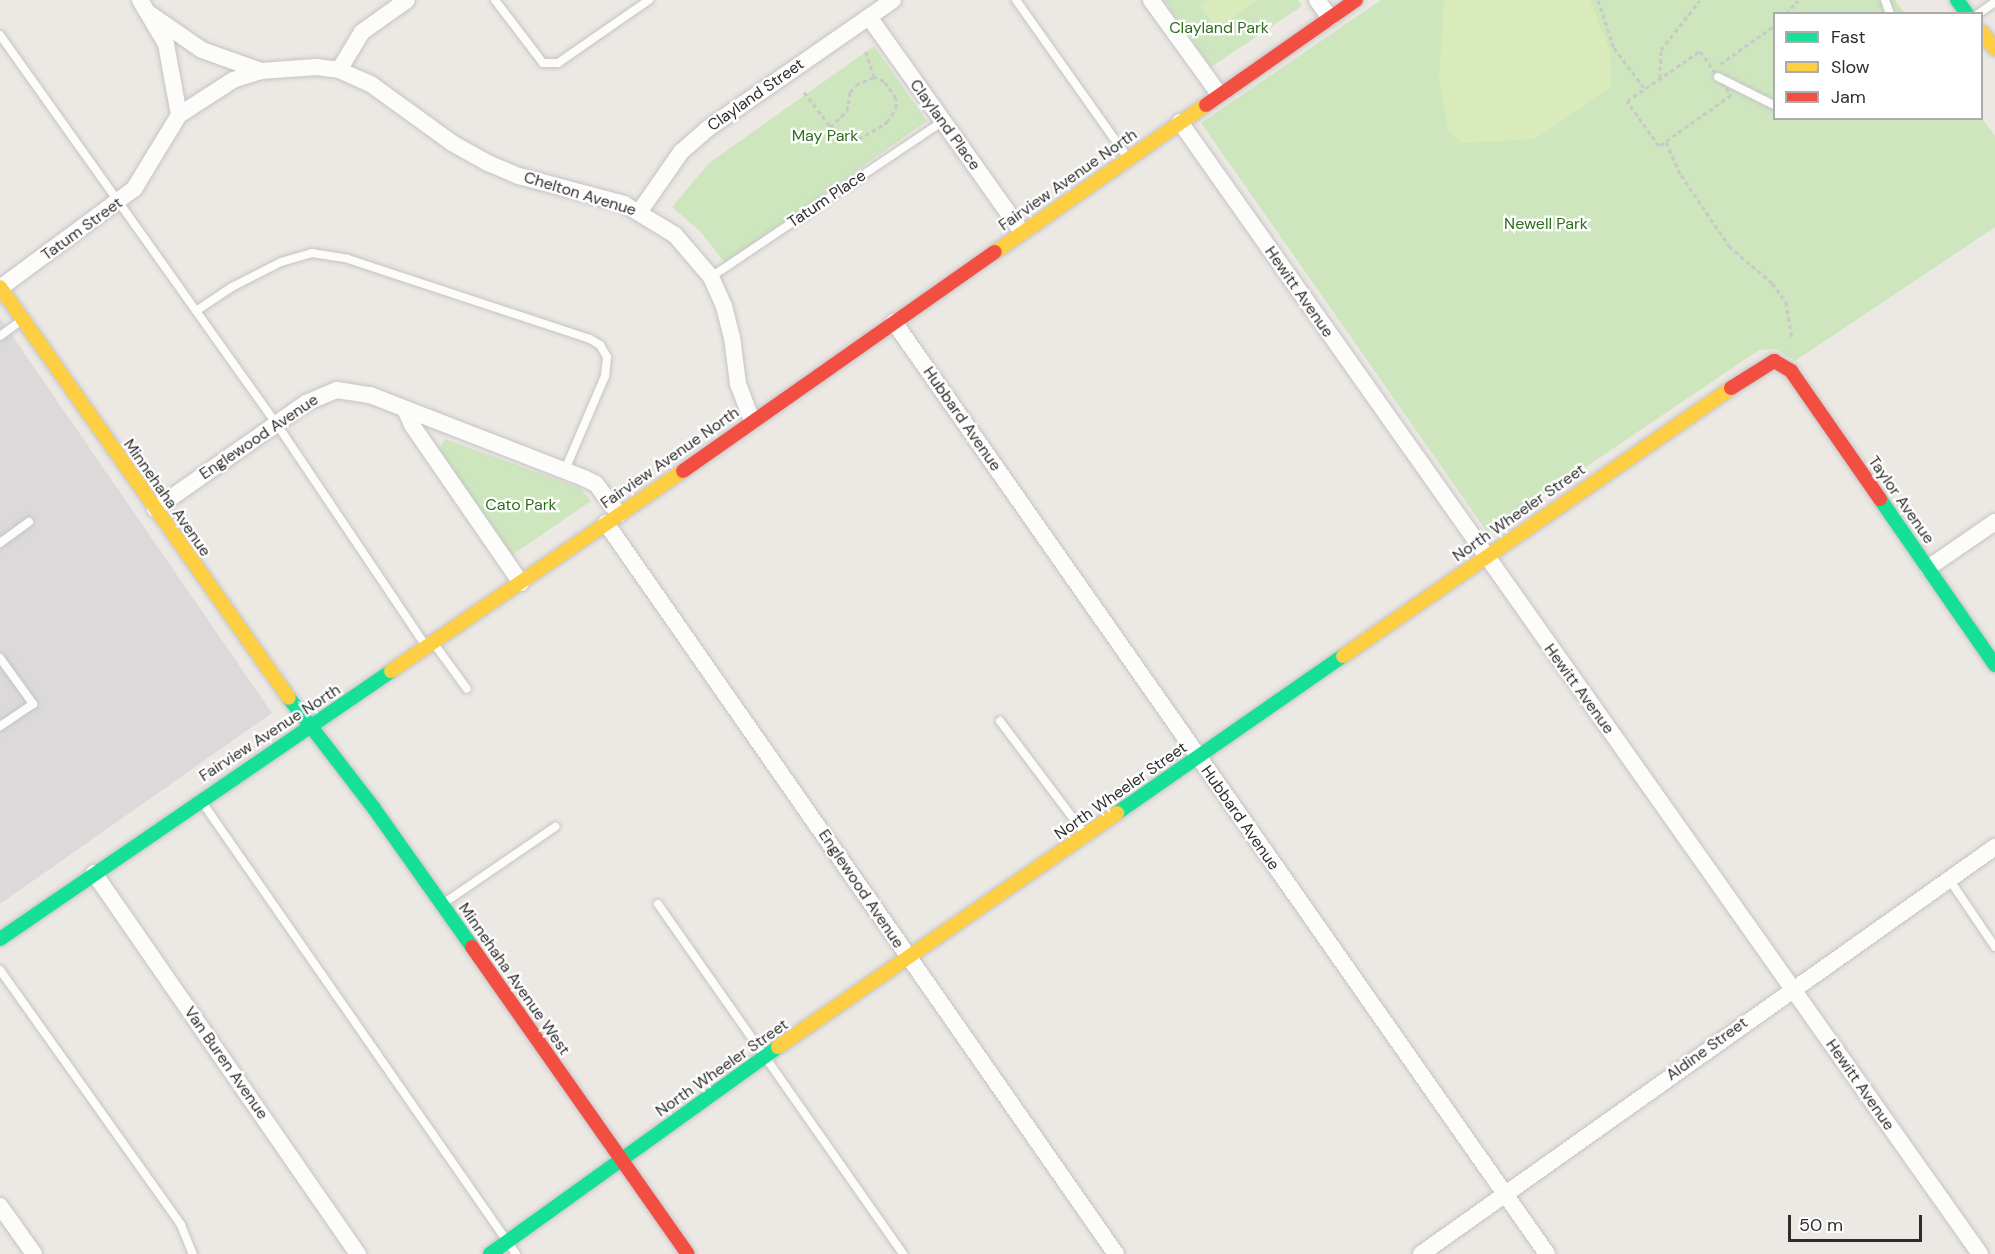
<!DOCTYPE html>
<style>
body{margin:0}
#map{position:relative;width:1995px;height:1254px;overflow:hidden;background:#ece8e4;font-family:"DM Sans",sans-serif}
div>[style]{position:absolute}
.industrial>*{inset:0;background:#dcd9db}
.green>*{inset:0;background:#cee6be}
.pitch>*{inset:0;background:#d9eabb}
.path>*{height:3px;margin-top:-1.5px;transform-origin:0;background:repeating-linear-gradient(90deg,#c9c9c8 0 4.5px,transparent 0 7.5px)}
.roads{filter:drop-shadow(0 0 2px #c5c4c5) drop-shadow(0 0 2px #c5c4c5)}
.lane>*{height:8px;margin:-4px;padding:0 4px;transform-origin:4px;border-radius:4px;background:#fcfcfb}
.street>*{height:16px;margin:-8px;padding:0 8px;transform-origin:8px;border-radius:8px;background:#fcfcfb}
.fast>*{height:14px;margin:-7px;padding:0 7px;transform-origin:7px;border-radius:7px;background:#16e098}
.slow>*{height:14px;margin:-7px;padding:0 7px;transform-origin:7px;border-radius:7px;background:#ffcf43}
.jam>*{height:14px;margin:-7px;padding:0 7px;transform-origin:7px;border-radius:7px;background:#f24e42}
span{translate:-50% -50%;white-space:nowrap;text-align:center;line-height:1.15;-webkit-text-stroke:4.5px #fff;paint-order:stroke}
.park-label{font-size:16px;color:#2c6e1b}
.street-label{font-size:16px;color:#2e2e2e}
.legend{position:absolute;left:1773px;top:12px;width:210px;height:108px;box-sizing:border-box;background:#fff;border:2px solid #ababab;margin:0;padding:8px 10px;list-style:none;font-size:18px;color:#2e2e2e}
.legend li{display:flex;align-items:center;gap:12px;height:30px}
.legend b{width:30px;border:2px solid #ababab}
.scale{position:absolute;left:1788px;top:1215px;width:134px;height:27px;box-sizing:border-box;border:3px solid #2e2e2e;border-top:0;padding-left:8px;font-size:18px;line-height:21px;white-space:nowrap;color:#2e2e2e;-webkit-text-stroke:4px #fff;paint-order:stroke}
</style>
<div id="map">
<div class="industrial">
<div style="clip-path:polygon(0 318px,272px 713px,0 904px)"></div>
</div>
<div class="green">
<div style="clip-path:polygon(1164px 0,1298px 0,1302px 6px,1211px 67px)"></div>
<div style="clip-path:polygon(1381px 0,1895px 0,1905px 13px,1774px 14px,1774px 118px,1982px 118px,1995px 136px,1995px 227px,1795px 361px,1776px 349px,1759px 350px,1488px 533px,1201px 123px)"></div>
<div style="clip-path:polygon(874px 46px,927px 121px,725px 263px,701px 232px,672px 207px,709px 163px)"></div>
<div style="clip-path:polygon(445px 439px,580px 488px,591px 501px,512px 555px,439px 449px)"></div>
</div>
<div class="pitch">
<div style="clip-path:polygon(1207px 0,1258px 0,1217px 29px,1200px 5px)"></div>
<div style="clip-path:polygon(1444px 0,1590px 0,1610px 51px,1611px 88px,1535px 139px,1462px 143px,1449px 132px,1439px 81px)"></div>
</div>
<div class="path">
<div style="left:1598px;top:0;width:51px;rotate:71.6deg"></div>
<div style="left:1614px;top:48px;width:51px;rotate:52.9deg"></div>
<div style="left:1786px;top:14px;width:18px;rotate:-49deg"></div>
<div style="left:1700px;top:51px;width:54px;rotate:54.8deg"></div>
<div style="left:1731px;top:95px;width:88px;rotate:144.7deg"></div>
<div style="left:1659px;top:146px;width:55px;rotate:-125.4deg"></div>
<div style="left:1627px;top:101px;width:88px;rotate:-34.4deg"></div>
<div style="left:1720px;top:64px;width:66px;rotate:-35.1deg"></div>
<div style="left:1660px;top:78px;width:28px;rotate:-88deg"></div>
<div style="left:1661px;top:50px;width:63px;rotate:-52deg"></div>
<div style="left:804px;top:92px;width:59px;rotate:52.5deg"></div>
<div style="left:840px;top:139px;width:19px"></div>
<div style="left:859px;top:139px;width:33px;rotate:-31deg"></div>
<div style="left:887px;top:122px;width:17px;rotate:-57deg"></div>
<div style="left:896px;top:108px;width:10px;rotate:-90deg"></div>
<div style="left:896px;top:98px;width:21px;rotate:-125deg"></div>
<div style="left:884px;top:81px;width:11px;rotate:-158deg"></div>
<div style="left:874px;top:77px;width:28px;rotate:-108deg"></div>
<div style="left:830px;top:127px;width:23px;rotate:-43deg"></div>
<div style="left:847px;top:111px;width:19px;rotate:-81deg"></div>
<div style="left:850px;top:92px;width:9px;rotate:-49deg"></div>
<div style="left:856px;top:85px;width:20px;rotate:-24deg"></div>
<div style="left:1666px;top:142px;width:36px;rotate:66deg"></div>
<div style="left:1681px;top:175px;width:86px;rotate:55.9deg"></div>
<div style="left:1729px;top:246px;width:57px;rotate:40.7deg"></div>
<div style="left:1772px;top:283px;width:24px;rotate:54deg"></div>
<div style="left:1786px;top:302px;width:36px;rotate:81deg"></div>
</div>
<div class="roads">
<div class="lane">
<div style="left:495px;top:0;width:79px;rotate:52.7deg"></div>
<div style="left:543px;top:63px;width:15px"></div>
<div style="left:558px;top:63px;width:111px;rotate:-34.7deg"></div>
<div style="left:1016px;top:0;width:194px;rotate:54.7deg"></div>
<div style="left:1885px;top:0;width:15px;rotate:70deg"></div>
<div style="left:1978px;top:14px;width:21px;rotate:-35deg"></div>
<div style="left:0;top:35px;width:476px;rotate:54.6deg"></div>
<div style="left:276px;top:423px;width:267px;rotate:56.1deg"></div>
<div style="left:1718px;top:77px;width:63px;rotate:26.6deg"></div>
<div style="left:711px;top:277px;width:278px;rotate:-33.9deg"></div>
<div style="left:196px;top:311px;width:43px;rotate:-33.7deg"></div>
<div style="left:232px;top:287px;width:55px;rotate:-27deg"></div>
<div style="left:281px;top:262px;width:32px;rotate:-16deg"></div>
<div style="left:312px;top:253px;width:36px;rotate:9deg"></div>
<div style="left:348px;top:259px;width:255px;rotate:18.3deg"></div>
<div style="left:590px;top:339px;width:12px;rotate:31deg"></div>
<div style="left:600px;top:345px;width:14px;rotate:60deg"></div>
<div style="left:607px;top:357px;width:19px;rotate:96deg"></div>
<div style="left:605px;top:376px;width:104px;rotate:113.1deg"></div>
<div style="left:0;top:336px;width:27px;rotate:-36deg"></div>
<div style="left:0;top:543px;width:36px;rotate:-36deg"></div>
<div style="left:435px;top:645px;width:54px;rotate:54deg"></div>
<div style="left:0;top:658px;width:57px;rotate:54.3deg"></div>
<div style="left:33px;top:704px;width:40px;rotate:146deg"></div>
<div style="left:1000px;top:721px;width:140px;rotate:53.1deg"></div>
<div style="left:202px;top:802px;width:550px;rotate:55.21deg"></div>
<div style="left:1949px;top:879px;width:82px;rotate:55.9deg"></div>
<div style="left:444px;top:903px;width:135px;rotate:-34.4deg"></div>
<div style="left:658px;top:904px;width:427px;rotate:55deg"></div>
<div style="left:0;top:970px;width:313px;rotate:54.6deg"></div>
<div style="left:181px;top:1225px;width:31px;rotate:68deg"></div>
</div>
<div class="street">
<div style="left:140px;top:0;width:51px;rotate:59.4deg"></div>
<div style="left:166px;top:44px;width:72px;rotate:79.6deg"></div>
<div style="left:1151px;top:0;width:116px;rotate:54.1deg"></div>
<div style="left:1317px;top:0;width:22px;rotate:54deg"></div>
<div style="left:150px;top:14px;width:63px;rotate:34.7deg"></div>
<div style="left:202px;top:50px;width:63px;rotate:19.6deg"></div>
<div style="left:869px;top:17px;width:264px;rotate:54.6deg"></div>
<div style="left:339px;top:70px;width:36px;rotate:24deg"></div>
<div style="left:372px;top:85px;width:99px;rotate:35.9deg"></div>
<div style="left:452px;top:143px;width:41px;rotate:29.1deg"></div>
<div style="left:488px;top:163px;width:34px;rotate:23deg"></div>
<div style="left:519px;top:176px;width:109px;rotate:14.9deg"></div>
<div style="left:624px;top:204px;width:60px;rotate:31.3deg"></div>
<div style="left:675px;top:235px;width:55px;rotate:49.4deg"></div>
<div style="left:711px;top:277px;width:32px;rotate:66deg"></div>
<div style="left:724px;top:306px;width:32px;rotate:76deg"></div>
<div style="left:732px;top:337px;width:47px;rotate:82.7deg"></div>
<div style="left:738px;top:384px;width:39px;rotate:69deg"></div>
<div style="left:1180px;top:122px;width:1386px;rotate:54.75deg"></div>
<div style="left:640px;top:211px;width:72px;rotate:-55.2deg"></div>
<div style="left:681px;top:152px;width:35px;rotate:-41deg"></div>
<div style="left:707px;top:129px;width:226px;rotate:-34.7deg"></div>
<div style="left:0;top:288px;width:167px;rotate:-36.5deg"></div>
<div style="left:134px;top:189px;width:87px;rotate:-58.7deg"></div>
<div style="left:179px;top:115px;width:64px;rotate:-32.9deg"></div>
<div style="left:233px;top:80px;width:29px;rotate:-18deg"></div>
<div style="left:261px;top:71px;width:55px;rotate:-4.2deg"></div>
<div style="left:316px;top:67px;width:23px;rotate:7deg"></div>
<div style="left:339px;top:70px;width:44px;rotate:-58.8deg"></div>
<div style="left:362px;top:32px;width:55px;rotate:-35.4deg"></div>
<div style="left:894px;top:322px;width:1138px;rotate:54.98deg"></div>
<div style="left:405px;top:409px;width:17px;rotate:66deg"></div>
<div style="left:412px;top:425px;width:192px;rotate:55.4deg"></div>
<div style="left:155px;top:509px;width:184px;rotate:-35.1deg"></div>
<div style="left:306px;top:403px;width:34px;rotate:-23deg"></div>
<div style="left:337px;top:390px;width:33px;rotate:9deg"></div>
<div style="left:370px;top:395px;width:230px;rotate:21.2deg"></div>
<div style="left:584px;top:478px;width:13px;rotate:27deg"></div>
<div style="left:596px;top:484px;width:38px;rotate:53deg"></div>
<div style="left:606px;top:523px;width:891px;rotate:55.1deg"></div>
<div style="left:1928px;top:568px;width:81px;rotate:-34.5deg"></div>
<div style="left:94px;top:873px;width:464px;rotate:55.3deg"></div>
<div style="left:0;top:1206px;width:59px;rotate:54.7deg"></div>
<div style="left:1421px;top:1254px;width:704px;rotate:-35.34deg"></div>
</div>
<div class="fast">
<div style="left:1957px;top:0;width:17px;rotate:54deg"></div>
<div style="left:1880px;top:499px;width:202px;rotate:55.3deg"></div>
<div style="left:289px;top:698px;width:138px;rotate:52.4deg"></div>
<div style="left:373px;top:807px;width:171px;rotate:54.7deg"></div>
<div style="left:1117px;top:813px;width:275px;rotate:-34.8deg"></div>
<div style="left:0;top:939px;width:474px;rotate:-34.4deg"></div>
<div style="left:490px;top:1254px;width:355px;rotate:-35.7deg"></div>
</div>
<div class="slow">
<div style="left:1982px;top:32px;width:21px;rotate:53deg"></div>
<div style="left:995px;top:252px;width:257px;rotate:-34.9deg"></div>
<div style="left:0;top:287px;width:502px;rotate:54.89deg"></div>
<div style="left:1343px;top:656px;width:472px;rotate:-34.6deg"></div>
<div style="left:391px;top:671px;width:354px;rotate:-34.4deg"></div>
<div style="left:778px;top:1047px;width:412px;rotate:-34.6deg"></div>
</div>
<div class="jam">
<div style="left:1206px;top:105px;width:183px;rotate:-35deg"></div>
<div style="left:1731px;top:388px;width:51px;rotate:-32.1deg"></div>
<div style="left:1774px;top:361px;width:20px;rotate:30deg"></div>
<div style="left:1791px;top:371px;width:156px;rotate:55.2deg"></div>
<div style="left:683px;top:471px;width:381px;rotate:-35.1deg"></div>
<div style="left:472px;top:947px;width:375px;rotate:54.9deg"></div>
</div>
</div>
<div class="park-label">
<span style="left:1219px;top:28px">Clayland Park</span>
<span style="left:825px;top:136px">May Park</span>
<span style="left:1546px;top:224px">Newell Park</span>
<span style="left:521px;top:505px">Cato Park</span>
</div>
<div class="street-label">
<span style="left:756px;top:95px;rotate:-35deg">Clayland Street</span>
<span style="left:945px;top:125px;rotate:54deg">Clayland Place</span>
<span style="left:1068px;top:180px;rotate:-35deg">Fairview Avenue North</span>
<span style="left:580px;top:194px;rotate:17deg">Chelton Avenue</span>
<span style="left:827px;top:199px;rotate:-34deg">Tatum Place</span>
<span style="left:82px;top:229px;rotate:-36deg">Tatum Street</span>
<span style="left:1299px;top:292px;rotate:55deg">Hewitt Avenue</span>
<span style="left:962px;top:419px;rotate:55deg">Hubbard Avenue</span>
<span style="left:259px;top:437px;rotate:-34deg">Englewood Avenue</span>
<span style="left:670px;top:458px;rotate:-35deg">Fairview Avenue North</span>
<span style="left:167px;top:498px;rotate:55deg">Minnehaha Avenue</span>
<span style="left:1901px;top:500px;rotate:55deg">Taylor Avenue</span>
<span style="left:1519px;top:513px;rotate:-35deg">North Wheeler Street</span>
<span style="left:1579px;top:689px;rotate:54deg">Hewitt Avenue</span>
<span style="left:270px;top:733px;rotate:-33deg">Fairview Avenue North</span>
<span style="left:1121px;top:791px;rotate:-35deg">North Wheeler Street</span>
<span style="left:1240px;top:818px;rotate:55deg">Hubbard Avenue</span>
<span style="left:861px;top:889px;rotate:56deg">Englewood Avenue</span>
<span style="left:514px;top:979px;rotate:55deg">Minnehaha Avenue West</span>
<span style="left:1707px;top:1049px;rotate:-36deg">Aldine Street</span>
<span style="left:226px;top:1063px;rotate:55deg">Van Buren Avenue</span>
<span style="left:722px;top:1068px;rotate:-35deg">North Wheeler Street</span>
<span style="left:1860px;top:1085px;rotate:55deg">Hewitt Avenue</span>
</div>
<ul class="legend">
<li><b style="height:8px;background:#16e098"></b>Fast</li>
<li><b style="height:8px;background:#ffcf43"></b>Slow</li>
<li><b style="height:8px;background:#f24e42"></b>Jam</li>
</ul>
<div class="scale">50 m</div>
</div>
